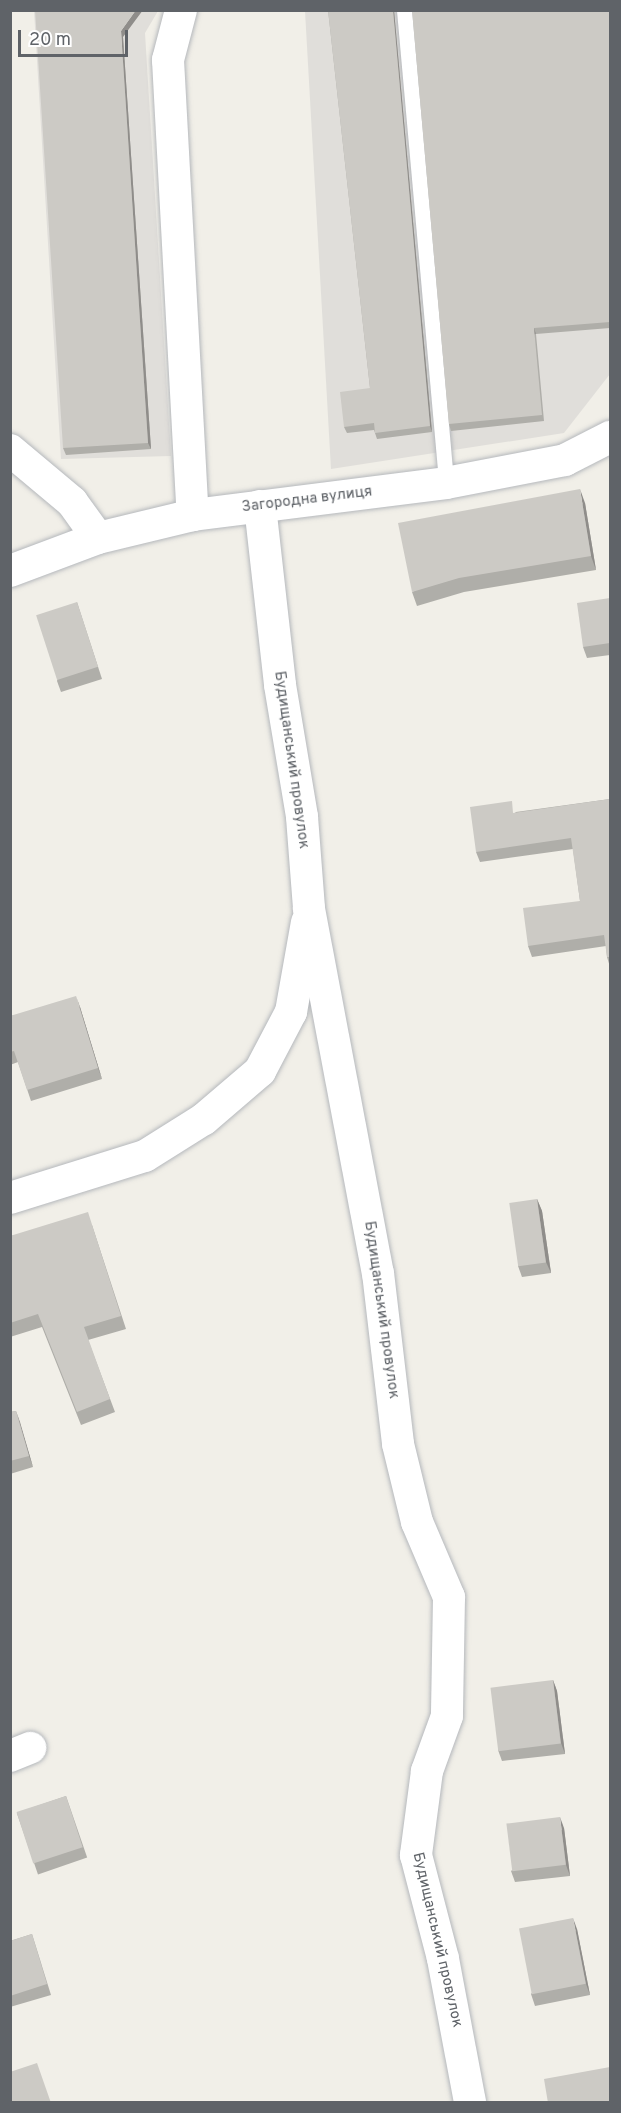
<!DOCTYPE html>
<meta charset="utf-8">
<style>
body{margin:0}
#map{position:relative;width:621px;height:2113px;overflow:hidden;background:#f1efe8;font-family:Overpass,sans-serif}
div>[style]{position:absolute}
.industrial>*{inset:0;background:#e0deda}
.roads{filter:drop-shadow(0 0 2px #b5b8bc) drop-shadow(0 0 2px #b5b8bc)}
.lane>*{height:15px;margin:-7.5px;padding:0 7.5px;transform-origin:7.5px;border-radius:7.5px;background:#fff}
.street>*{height:32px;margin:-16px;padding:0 16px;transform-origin:16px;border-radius:16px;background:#fff}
.wall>*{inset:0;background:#afaea9;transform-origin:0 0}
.shaded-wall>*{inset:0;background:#8f8d8a;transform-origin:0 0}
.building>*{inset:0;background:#cccac5;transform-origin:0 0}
span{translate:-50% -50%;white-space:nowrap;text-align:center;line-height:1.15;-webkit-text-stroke:5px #fff;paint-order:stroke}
.street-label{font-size:15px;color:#5f6368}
.frame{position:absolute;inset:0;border:12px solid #5f6368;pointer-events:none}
.scale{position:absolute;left:18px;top:30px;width:110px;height:27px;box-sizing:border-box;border:3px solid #5f6368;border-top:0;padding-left:8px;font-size:18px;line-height:21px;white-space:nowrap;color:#5f6368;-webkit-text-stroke:4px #fff;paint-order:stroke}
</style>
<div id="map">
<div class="industrial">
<div style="clip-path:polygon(34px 11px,158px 11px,145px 33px,171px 456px,61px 459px)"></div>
<div style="clip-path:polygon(305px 11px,610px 11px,610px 374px,564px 433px,331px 469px)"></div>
</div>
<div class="roads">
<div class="lane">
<div style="left:404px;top:10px;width:475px;rotate:84.9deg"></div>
</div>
<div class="street">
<div style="left:181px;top:10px;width:52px;rotate:104.6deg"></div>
<div style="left:168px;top:60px;width:456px;rotate:86.9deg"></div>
<div style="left:10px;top:450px;width:81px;rotate:40deg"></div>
<div style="left:72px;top:502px;width:44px;rotate:54.2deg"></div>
<div style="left:260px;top:506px;width:180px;rotate:83.6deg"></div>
<div style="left:280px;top:685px;width:134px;rotate:80.5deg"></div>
<div style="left:302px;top:817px;width:92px;rotate:85.6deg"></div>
<div style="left:309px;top:909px;width:370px;rotate:79.3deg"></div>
<div style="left:378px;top:1273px;width:172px;rotate:83.3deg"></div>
<div style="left:398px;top:1444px;width:80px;rotate:76.3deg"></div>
<div style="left:417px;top:1522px;width:82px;rotate:66.9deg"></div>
<div style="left:449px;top:1597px;width:119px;rotate:91deg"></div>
<div style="left:447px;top:1716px;width:59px;rotate:110deg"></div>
<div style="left:427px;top:1771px;width:85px;rotate:97.5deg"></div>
<div style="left:416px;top:1855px;width:107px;rotate:75.4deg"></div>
<div style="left:443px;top:1959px;width:146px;rotate:79.3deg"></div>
<div style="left:10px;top:571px;width:94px;rotate:-20.6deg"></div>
<div style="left:98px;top:538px;width:98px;rotate:-13.6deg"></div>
<div style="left:193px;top:515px;width:255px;rotate:-7.2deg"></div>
<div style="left:446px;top:483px;width:121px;rotate:-10.9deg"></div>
<div style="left:565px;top:460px;width:51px;rotate:-27.1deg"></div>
<div style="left:10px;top:1198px;width:141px;rotate:-17.3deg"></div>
<div style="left:145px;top:1156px;width:70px;rotate:-32.1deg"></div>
<div style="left:204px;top:1119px;width:74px;rotate:-40.6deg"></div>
<div style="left:260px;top:1071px;width:67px;rotate:-62.3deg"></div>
<div style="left:291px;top:1012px;width:91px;rotate:-79.9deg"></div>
<div style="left:10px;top:1756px;width:22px;rotate:-22deg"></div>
</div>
</div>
<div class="wall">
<div style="clip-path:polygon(328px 10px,394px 10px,432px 432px,377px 439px,374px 430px,347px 433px,344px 427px,370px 388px)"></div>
<div style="clip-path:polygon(610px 10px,610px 328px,536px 334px,544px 421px,451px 431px,449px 424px)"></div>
<div style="clip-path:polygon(123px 37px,151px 449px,66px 455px,63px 448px)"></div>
<div style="clip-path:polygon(585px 503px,596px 570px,464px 592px,417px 606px,412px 592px)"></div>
<div style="clip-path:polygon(610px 598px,610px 655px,587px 658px,583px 647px)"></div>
<div style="clip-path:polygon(77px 602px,102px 679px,61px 692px,57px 681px)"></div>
<div style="clip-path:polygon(610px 799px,610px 967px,607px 957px,606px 946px,532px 957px,528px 946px,580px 901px,573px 849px,480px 862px,476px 852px,516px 812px)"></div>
<div style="clip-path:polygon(80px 1007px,102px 1079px,31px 1101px,18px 1062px,10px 1065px,10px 1016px)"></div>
<div style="clip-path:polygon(537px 1199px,542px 1211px,551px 1273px,522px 1277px,518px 1266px)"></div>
<div style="clip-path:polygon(92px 1225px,126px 1329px,88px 1340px,115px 1412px,81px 1425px,42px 1327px,10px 1337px,10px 1236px)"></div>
<div style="clip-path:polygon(16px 1411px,33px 1467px,10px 1474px,10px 1412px)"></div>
<div style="clip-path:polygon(553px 1680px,557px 1691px,565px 1754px,502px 1761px,498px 1750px)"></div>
<div style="left:66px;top:1796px;width:65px;height:52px;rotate:71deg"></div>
<div style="clip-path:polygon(564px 1828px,570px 1876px,515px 1882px,511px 1871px)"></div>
<div style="clip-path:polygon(577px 1929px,590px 1995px,535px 2006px,531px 1994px)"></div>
<div style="clip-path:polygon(32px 1934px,51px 1995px,10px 2007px,10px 1941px)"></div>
</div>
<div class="shaded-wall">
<div style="clip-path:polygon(136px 10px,143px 10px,123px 37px,151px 449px,148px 443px,121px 31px)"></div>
<div style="clip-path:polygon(393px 10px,394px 10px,432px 432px,430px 426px)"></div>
<div style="left:534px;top:328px;width:6px;height:87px;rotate:72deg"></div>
<div style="clip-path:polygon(580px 489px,585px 503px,596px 570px,591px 556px)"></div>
<div style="clip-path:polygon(76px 996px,80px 1007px,102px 1079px,98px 1068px)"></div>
<div style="clip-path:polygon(537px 1199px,542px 1211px,551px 1273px,546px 1262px)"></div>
<div style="clip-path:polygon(16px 1411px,20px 1422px,33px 1467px,29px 1456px)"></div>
<div style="clip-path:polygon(553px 1680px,557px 1691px,565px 1754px,561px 1743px)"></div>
<div style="clip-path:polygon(560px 1817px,564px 1828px,570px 1876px,566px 1865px)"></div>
<div style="clip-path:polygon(573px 1918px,577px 1929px,590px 1995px,586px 1984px)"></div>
</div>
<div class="building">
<div style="clip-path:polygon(35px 10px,136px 10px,121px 31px,148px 443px,63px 448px)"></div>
<div style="clip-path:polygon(328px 10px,393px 10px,430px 426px,375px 433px,374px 423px,344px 427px,340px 392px,370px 388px)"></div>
<div style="clip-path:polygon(412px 10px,610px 10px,610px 322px,534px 328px,542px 415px,449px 424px)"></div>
<div style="clip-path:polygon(580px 489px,591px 556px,459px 578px,412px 592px,398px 523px)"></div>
<div style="clip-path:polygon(610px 598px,610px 643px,583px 647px,577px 603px)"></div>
<div style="left:77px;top:602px;width:68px;height:43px;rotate:72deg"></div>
<div style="clip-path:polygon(610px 799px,610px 957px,607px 957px,604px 935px,528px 946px,523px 908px,580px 901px,571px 838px,476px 852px,470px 807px,512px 801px,513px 813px)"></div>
<div style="clip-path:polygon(76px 996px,98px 1068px,27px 1090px,14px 1051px,10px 1052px,10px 1016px)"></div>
<div style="left:537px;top:1199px;width:64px;height:28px;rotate:82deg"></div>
<div style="clip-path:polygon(88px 1212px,121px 1316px,84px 1327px,110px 1399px,77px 1412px,38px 1314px,10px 1323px,10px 1236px)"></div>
<div style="clip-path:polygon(16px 1411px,29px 1456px,10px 1461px,10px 1412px)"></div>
<div style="left:553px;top:1680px;width:64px;height:63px;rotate:83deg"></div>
<div style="left:66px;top:1796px;width:54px;height:52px;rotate:72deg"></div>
<div style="left:560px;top:1817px;width:48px;height:54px;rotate:83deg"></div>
<div style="left:573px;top:1918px;width:67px;height:55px;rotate:79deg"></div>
<div style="clip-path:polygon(32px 1934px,47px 1984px,10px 1996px,10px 1941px)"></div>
<div style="clip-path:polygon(37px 2063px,51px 2103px,10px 2103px,10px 2072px)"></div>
<div style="clip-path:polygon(610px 2067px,610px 2103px,548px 2103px,544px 2079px)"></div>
</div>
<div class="street-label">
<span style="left:307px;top:500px;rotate:-7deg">Загородна вулиця</span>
<span style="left:291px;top:760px;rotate:82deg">Будищанський провулок</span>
<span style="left:381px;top:1310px;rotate:82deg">Будищанський провулок</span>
<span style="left:437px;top:1940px;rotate:77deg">Будищанський провулок</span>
</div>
<div class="frame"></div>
<div class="scale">20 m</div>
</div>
